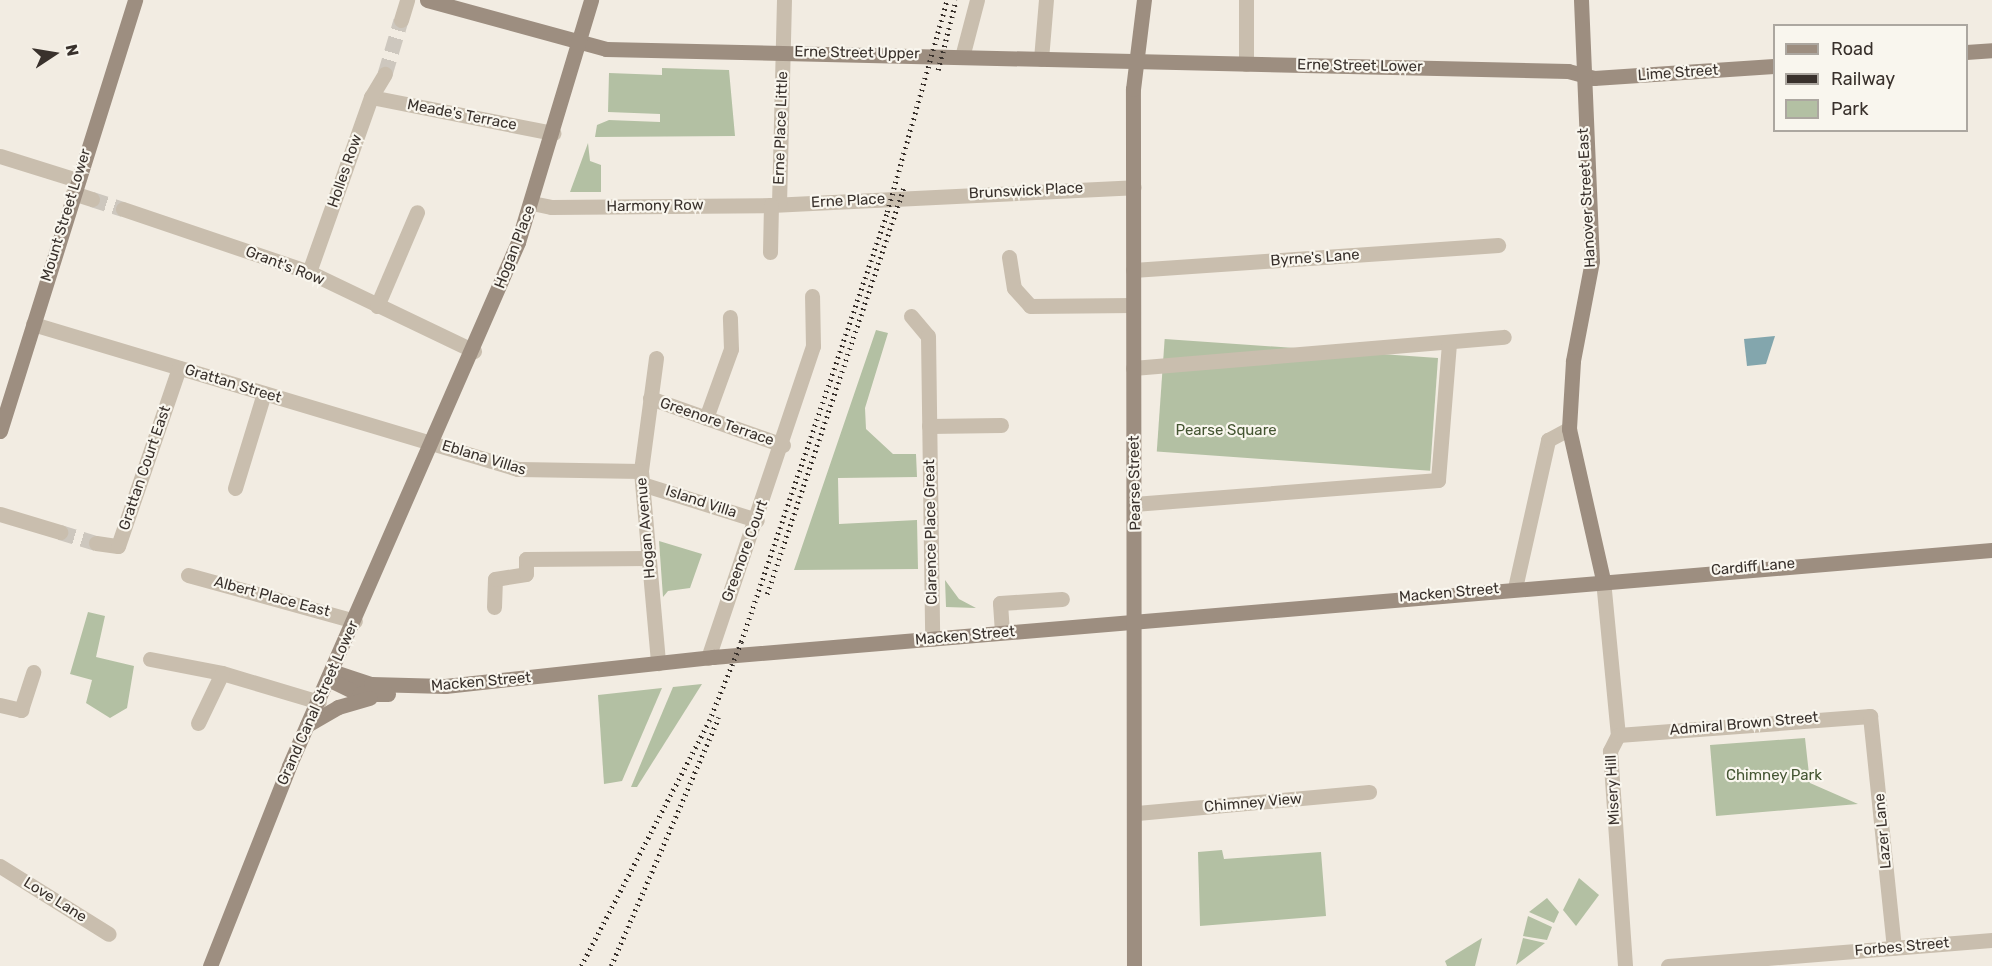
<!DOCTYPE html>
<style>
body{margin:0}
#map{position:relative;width:1992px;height:966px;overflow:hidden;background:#f2ece2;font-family:Rubik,sans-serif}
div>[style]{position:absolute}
.green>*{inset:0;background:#b3c0a3;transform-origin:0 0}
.water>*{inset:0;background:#83a6ad}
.street-tunnel>*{height:15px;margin-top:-7.5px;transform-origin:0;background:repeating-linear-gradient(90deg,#cdc7be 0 15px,transparent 0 23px)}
.street>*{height:15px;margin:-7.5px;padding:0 7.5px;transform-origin:7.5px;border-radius:7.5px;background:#c9beae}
.secondary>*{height:15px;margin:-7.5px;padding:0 7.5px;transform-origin:7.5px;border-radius:7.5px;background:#9d8e80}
.rail>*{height:4.5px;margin-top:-2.25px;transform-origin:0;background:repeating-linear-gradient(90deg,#39312c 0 1.5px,transparent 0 6px)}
span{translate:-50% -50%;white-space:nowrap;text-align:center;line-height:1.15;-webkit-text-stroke:4.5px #f9f6ee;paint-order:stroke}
.street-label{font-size:15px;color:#39312c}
.park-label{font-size:15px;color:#445532}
.legend{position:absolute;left:1773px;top:24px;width:195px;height:108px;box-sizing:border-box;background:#f9f6ee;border:2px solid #aca7a0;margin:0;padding:8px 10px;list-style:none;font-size:18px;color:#39312c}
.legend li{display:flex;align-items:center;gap:12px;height:30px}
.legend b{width:30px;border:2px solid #aca7a0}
.north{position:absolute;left:24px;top:24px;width:60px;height:60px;-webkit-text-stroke:4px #f9f6ee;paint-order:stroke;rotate:78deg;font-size:16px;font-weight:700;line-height:24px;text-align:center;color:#39312c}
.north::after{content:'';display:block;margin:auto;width:21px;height:27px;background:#39312c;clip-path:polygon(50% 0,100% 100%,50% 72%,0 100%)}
</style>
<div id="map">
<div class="green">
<div style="clip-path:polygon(662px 68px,729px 70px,735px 136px,595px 137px,597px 125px,609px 120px,660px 122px,660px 114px,608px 112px,609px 73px,662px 75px)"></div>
<div style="clip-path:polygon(588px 143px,590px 161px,601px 165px,601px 192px,570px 192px)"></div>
<div style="clip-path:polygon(876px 330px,888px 333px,865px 408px,866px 429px,893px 454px,916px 454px,917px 477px,838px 478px,839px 524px,917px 520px,918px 569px,794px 570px)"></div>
<div style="left:1438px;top:358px;width:113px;height:274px;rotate:94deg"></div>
<div style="clip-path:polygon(659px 541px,702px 554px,690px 588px,668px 591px,663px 597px)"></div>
<div style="clip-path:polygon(945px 580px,959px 599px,976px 608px,946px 607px)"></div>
<div style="clip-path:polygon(88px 612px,105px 616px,96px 657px,134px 666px,127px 708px,110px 718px,86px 703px,92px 680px,70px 674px)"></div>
<div style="clip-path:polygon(702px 684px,637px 787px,631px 787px,673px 687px)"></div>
<div style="clip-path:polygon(662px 688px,622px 781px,604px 784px,598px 695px)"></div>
<div style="clip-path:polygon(1805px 738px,1810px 783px,1858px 804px,1716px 816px,1710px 745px)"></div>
<div style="clip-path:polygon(1222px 850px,1224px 859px,1321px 852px,1326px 916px,1200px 926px,1198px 852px)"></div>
<div style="clip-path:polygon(1579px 878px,1599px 895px,1576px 926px,1563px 910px)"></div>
<div style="clip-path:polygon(1547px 898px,1559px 912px,1554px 923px,1529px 912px)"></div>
<div style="clip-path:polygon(1528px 916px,1552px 927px,1547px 940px,1523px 936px)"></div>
<div style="clip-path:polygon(1482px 938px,1475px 966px,1447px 966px,1445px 961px)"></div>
<div style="clip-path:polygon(1523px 938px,1545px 943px,1516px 965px)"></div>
</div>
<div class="water">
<div style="clip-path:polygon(1775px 336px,1766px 364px,1747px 366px,1744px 339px)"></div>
</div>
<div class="street-tunnel">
<div style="left:385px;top:74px;width:56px;rotate:-73.5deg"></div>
<div style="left:92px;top:199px;width:33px;rotate:18deg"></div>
<div style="left:60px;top:532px;width:38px;rotate:17deg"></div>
</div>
<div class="street">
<div style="left:401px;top:20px;width:21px;rotate:-73deg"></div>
<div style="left:962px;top:57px;width:59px;rotate:-75.3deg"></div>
<div style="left:1041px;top:59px;width:59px;rotate:-85.2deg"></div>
<div style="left:1246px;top:64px;width:64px;rotate:-90deg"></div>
<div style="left:371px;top:97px;width:186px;rotate:11.2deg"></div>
<div style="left:0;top:156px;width:81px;rotate:17.3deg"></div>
<div style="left:73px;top:193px;width:20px;rotate:18deg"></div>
<div style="left:532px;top:203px;width:19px;rotate:12deg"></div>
<div style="left:551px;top:207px;width:220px;rotate:-0.5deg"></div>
<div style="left:771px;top:205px;width:363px;rotate:-2.8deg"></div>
<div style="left:779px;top:204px;width:204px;rotate:-88.6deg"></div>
<div style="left:123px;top:209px;width:196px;rotate:18.7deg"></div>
<div style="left:309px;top:272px;width:183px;rotate:25.6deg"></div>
<div style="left:770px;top:252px;width:47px;rotate:-88.8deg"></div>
<div style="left:1009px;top:257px;width:31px;rotate:81deg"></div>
<div style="left:1014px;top:288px;width:24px;rotate:48deg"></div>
<div style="left:1030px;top:306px;width:103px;rotate:-0.6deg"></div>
<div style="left:1133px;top:270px;width:366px;rotate:-3.9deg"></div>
<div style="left:309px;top:272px;width:186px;rotate:-70.5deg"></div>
<div style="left:371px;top:97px;width:27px;rotate:-59deg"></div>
<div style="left:377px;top:306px;width:102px;rotate:-66.9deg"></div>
<div style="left:911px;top:316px;width:26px;rotate:50deg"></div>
<div style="left:928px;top:336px;width:303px;rotate:89.2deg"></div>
<div style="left:33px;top:324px;width:506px;rotate:16.65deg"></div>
<div style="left:518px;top:469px;width:123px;rotate:0.9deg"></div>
<div style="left:656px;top:358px;width:114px;rotate:97.6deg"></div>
<div style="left:641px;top:471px;width:193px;rotate:84.9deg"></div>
<div style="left:1133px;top:368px;width:372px;rotate:-4.8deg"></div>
<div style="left:650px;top:398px;width:141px;rotate:19.5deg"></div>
<div style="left:706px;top:418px;width:73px;rotate:-70.1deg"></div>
<div style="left:731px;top:349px;width:32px;rotate:-92deg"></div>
<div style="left:929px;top:426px;width:72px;rotate:-0.8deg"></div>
<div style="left:645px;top:485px;width:117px;rotate:17.4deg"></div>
<div style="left:235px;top:488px;width:99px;rotate:-73deg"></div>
<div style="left:1134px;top:504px;width:305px;rotate:-4.5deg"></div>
<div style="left:1438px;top:480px;width:137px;rotate:-85.4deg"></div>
<div style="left:0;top:514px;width:63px;rotate:16.7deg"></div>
<div style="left:96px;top:543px;width:22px;rotate:8deg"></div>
<div style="left:118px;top:546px;width:188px;rotate:-71.1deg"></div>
<div style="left:188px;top:575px;width:173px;rotate:15.4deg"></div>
<div style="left:1603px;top:580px;width:156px;rotate:84.5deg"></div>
<div style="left:1618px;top:735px;width:18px;rotate:117deg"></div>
<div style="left:1610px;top:751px;width:216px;rotate:86deg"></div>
<div style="left:1515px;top:588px;width:152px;rotate:-77.4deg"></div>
<div style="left:1548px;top:440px;width:24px;rotate:-28deg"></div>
<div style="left:494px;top:607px;width:28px;rotate:-88deg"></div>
<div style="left:495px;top:579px;width:31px;rotate:-9deg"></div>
<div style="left:526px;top:574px;width:15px;rotate:-90deg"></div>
<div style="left:526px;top:559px;width:122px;rotate:-0.5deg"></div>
<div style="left:1002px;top:632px;width:29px;rotate:-94deg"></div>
<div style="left:1000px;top:603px;width:62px;rotate:-3.7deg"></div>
<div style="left:708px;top:658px;width:329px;rotate:-71.4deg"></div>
<div style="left:813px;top:346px;width:50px;rotate:-91.1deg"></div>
<div style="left:150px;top:659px;width:73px;rotate:11deg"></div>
<div style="left:222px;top:673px;width:101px;rotate:16.6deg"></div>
<div style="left:0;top:705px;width:22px;rotate:13deg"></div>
<div style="left:21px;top:710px;width:40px;rotate:-72deg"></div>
<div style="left:198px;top:723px;width:55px;rotate:-64.4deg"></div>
<div style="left:1618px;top:735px;width:253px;rotate:-4.3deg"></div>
<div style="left:1870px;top:716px;width:233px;rotate:84.1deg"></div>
<div style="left:1137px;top:813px;width:233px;rotate:-5.2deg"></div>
<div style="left:0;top:866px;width:128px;rotate:32deg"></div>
<div style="left:1668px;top:966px;width:325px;rotate:-4.6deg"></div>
</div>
<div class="secondary">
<div style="left:427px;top:0;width:186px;rotate:15.3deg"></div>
<div style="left:606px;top:49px;width:962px;rotate:1.31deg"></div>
<div style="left:1568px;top:71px;width:27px;rotate:15deg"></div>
<div style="left:1594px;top:78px;width:180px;rotate:-3.8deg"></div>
<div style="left:1581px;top:0;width:261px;rotate:87.6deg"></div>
<div style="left:1592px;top:261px;width:102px;rotate:100.8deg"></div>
<div style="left:1573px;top:361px;width:68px;rotate:93.4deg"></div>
<div style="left:1569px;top:429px;width:155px;rotate:77.3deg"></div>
<div style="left:1966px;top:52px;width:26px;rotate:-4deg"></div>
<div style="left:0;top:431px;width:452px;rotate:-72.6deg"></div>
<div style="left:334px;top:672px;width:39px;rotate:18deg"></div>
<div style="left:371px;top:684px;width:74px;rotate:1.5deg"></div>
<div style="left:445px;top:686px;width:270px;rotate:-6.2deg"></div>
<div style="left:713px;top:657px;width:1283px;rotate:-4.78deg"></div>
<div style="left:330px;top:680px;width:32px;rotate:26deg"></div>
<div style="left:359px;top:694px;width:29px"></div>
<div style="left:307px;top:725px;width:36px;rotate:-30deg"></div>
<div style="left:338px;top:707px;width:33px;rotate:-16deg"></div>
<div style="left:210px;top:966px;width:215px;rotate:-68.4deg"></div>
<div style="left:289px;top:766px;width:572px;rotate:-66.39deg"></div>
<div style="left:518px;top:242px;width:253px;rotate:-73.2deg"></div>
<div style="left:1134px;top:966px;width:877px;rotate:-90.07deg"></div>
<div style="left:1133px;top:89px;width:90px;rotate:-83deg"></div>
</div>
<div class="rail">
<div style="left:938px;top:70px;width:72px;rotate:-75.6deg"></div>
<div style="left:767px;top:594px;width:428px;rotate:-71.4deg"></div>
<div style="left:581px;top:966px;width:276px;rotate:-62.4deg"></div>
<div style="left:709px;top:721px;width:85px;rotate:-67.9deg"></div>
<div style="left:741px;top:642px;width:454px;rotate:-71.2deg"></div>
<div style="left:887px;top:212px;width:220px;rotate:-74.2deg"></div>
<div style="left:611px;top:966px;width:271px;rotate:-66.6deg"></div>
</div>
<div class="street-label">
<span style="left:857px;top:53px;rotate:1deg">Erne Street Upper</span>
<span style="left:1360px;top:66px;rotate:1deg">Erne Street Lower</span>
<span style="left:1678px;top:73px;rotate:-4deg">Lime Street</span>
<span style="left:462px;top:115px;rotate:11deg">Meade's Terrace</span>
<span style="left:781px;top:128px;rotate:-88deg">Erne Place Little</span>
<span style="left:345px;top:171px;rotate:-71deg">Holles Row</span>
<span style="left:1026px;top:191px;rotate:-3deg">Brunswick Place</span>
<span style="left:1587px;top:198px;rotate:-93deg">Hanover Street East</span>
<span style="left:848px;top:201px;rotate:-3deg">Erne Place</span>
<span style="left:655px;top:206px;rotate:-1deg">Harmony Row</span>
<span style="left:66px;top:215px;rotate:-73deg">Mount Street Lower</span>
<span style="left:515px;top:247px;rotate:-69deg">Hogan Place</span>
<span style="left:1315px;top:258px;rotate:-4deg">Byrne's Lane</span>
<span style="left:285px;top:266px;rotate:21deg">Grant's Row</span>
<span style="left:233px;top:384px;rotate:17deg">Grattan Street</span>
<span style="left:717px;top:422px;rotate:19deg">Greenore Terrace</span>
<span style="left:484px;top:458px;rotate:17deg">Eblana Villas</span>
<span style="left:145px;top:468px;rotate:-71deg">Grattan Court East</span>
<span style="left:1135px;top:483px;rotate:-91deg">Pearse Street</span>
<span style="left:701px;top:502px;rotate:18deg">Island Villa</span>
<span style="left:646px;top:528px;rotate:-95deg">Hogan Avenue</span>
<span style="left:931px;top:532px;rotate:-91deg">Clarence Place Great</span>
<span style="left:745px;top:551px;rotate:-70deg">Greenore Court</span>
<span style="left:1753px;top:567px;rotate:-5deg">Cardiff Lane</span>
<span style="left:1449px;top:593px;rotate:-5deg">Macken Street</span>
<span style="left:272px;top:597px;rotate:15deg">Albert Place East</span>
<span style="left:965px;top:636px;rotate:-5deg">Macken Street</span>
<span style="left:481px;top:682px;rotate:-5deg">Macken Street</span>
<span style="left:318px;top:703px;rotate:-66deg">Grand Canal Street Lower</span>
<span style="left:1744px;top:724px;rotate:-5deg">Admiral Brown Street</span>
<span style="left:1613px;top:790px;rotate:-93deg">Misery Hill</span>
<span style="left:1253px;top:803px;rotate:-5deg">Chimney View</span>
<span style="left:1883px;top:831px;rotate:-95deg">Lazer Lane</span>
<span style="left:55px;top:900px;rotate:32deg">Love Lane</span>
<span style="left:1902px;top:947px;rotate:-5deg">Forbes Street</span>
</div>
<div class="park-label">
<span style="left:1226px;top:431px">Pearse Square</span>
<span style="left:1774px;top:776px">Chimney Park</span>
</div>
<ul class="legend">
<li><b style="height:8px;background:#9d8e80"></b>Road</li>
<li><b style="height:8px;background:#39312c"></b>Railway</li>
<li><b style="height:16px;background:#b3c0a3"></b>Park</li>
</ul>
<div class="north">N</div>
</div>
